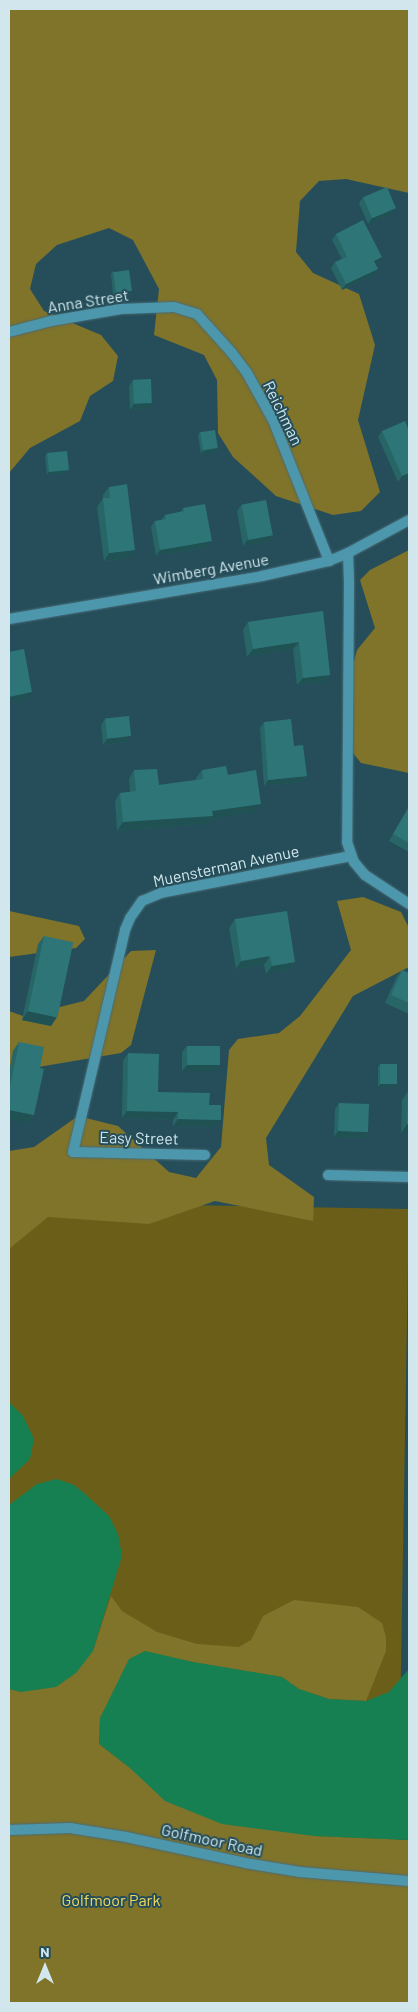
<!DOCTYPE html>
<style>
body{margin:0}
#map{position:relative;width:418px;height:2012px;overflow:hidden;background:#254e5a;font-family:Barlow,sans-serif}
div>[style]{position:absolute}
.green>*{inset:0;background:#6b5e18;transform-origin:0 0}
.forest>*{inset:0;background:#80732a}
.water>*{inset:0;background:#168052}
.roads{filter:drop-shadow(0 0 1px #476c77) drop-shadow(0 0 1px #476c77)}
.street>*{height:10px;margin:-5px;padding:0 5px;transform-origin:5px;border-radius:5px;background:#4d97ac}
.wall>*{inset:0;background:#286567}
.shaded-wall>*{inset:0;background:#205254}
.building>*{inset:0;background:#2e7578;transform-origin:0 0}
span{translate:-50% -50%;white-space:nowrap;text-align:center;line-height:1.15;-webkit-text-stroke:4px #254e5a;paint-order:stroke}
.street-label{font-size:16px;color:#d1e6ed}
.park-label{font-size:16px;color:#f1d95a}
.frame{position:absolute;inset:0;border:10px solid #d1e6ed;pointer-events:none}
.north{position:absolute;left:20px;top:1942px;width:50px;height:50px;-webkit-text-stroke:4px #254e5a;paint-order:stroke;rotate:0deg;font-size:14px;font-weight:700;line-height:20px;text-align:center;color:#d1e6ed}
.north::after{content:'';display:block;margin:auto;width:18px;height:22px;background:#d1e6ed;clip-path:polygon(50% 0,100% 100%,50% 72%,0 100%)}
</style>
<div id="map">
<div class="green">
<div style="left:9px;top:1202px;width:400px;height:801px;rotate:1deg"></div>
</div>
<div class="forest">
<div style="clip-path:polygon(9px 9px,409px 9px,409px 193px,346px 179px,319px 181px,300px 201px,296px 252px,313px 273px,359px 294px,375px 345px,358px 420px,380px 492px,361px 511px,333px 515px,276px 496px,233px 457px,218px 433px,217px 380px,204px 355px,154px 335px,159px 289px,133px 240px,109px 228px,57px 245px,36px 264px,30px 289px,44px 311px,101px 335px,118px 356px,113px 381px,90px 396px,80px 421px,30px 448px,9px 473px)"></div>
<div style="clip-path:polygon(409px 550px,409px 773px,361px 763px,353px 753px,350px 677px,357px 650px,375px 628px,360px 580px,370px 570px)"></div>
<div style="clip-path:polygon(363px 897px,401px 912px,409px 928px,409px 967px,353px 996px,266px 1138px,269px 1165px,314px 1197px,313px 1221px,215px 1201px,149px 1224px,48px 1217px,9px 1249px,9px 1151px,34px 1147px,78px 1116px,118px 1126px,169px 1172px,196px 1178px,221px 1147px,229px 1050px,238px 1039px,279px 1033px,300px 1016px,351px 950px,337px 901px)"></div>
<div style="clip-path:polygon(9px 911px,79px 926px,85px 939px,76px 948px,9px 957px)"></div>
<div style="clip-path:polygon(156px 950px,131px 1045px,121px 1053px,9px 1072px,9px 1011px,23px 1016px,84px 1001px,131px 951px)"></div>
<div style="clip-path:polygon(111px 1596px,122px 1611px,157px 1632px,197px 1644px,239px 1647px,251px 1640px,263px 1616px,294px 1600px,358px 1607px,382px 1623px,386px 1637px,386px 1651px,366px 1701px,329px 1699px,299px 1689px,282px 1677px,192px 1662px,144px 1651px,113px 1694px,100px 1718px,99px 1744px,130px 1768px,314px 1836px,409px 1840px,409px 2003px,9px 2003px,9px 1689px,21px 1692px,93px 1651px)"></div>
</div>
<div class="water">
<div style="clip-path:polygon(9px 1402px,23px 1416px,34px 1439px,30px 1459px,9px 1479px)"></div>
<div style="clip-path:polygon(57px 1479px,74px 1485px,84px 1493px,109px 1516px,118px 1534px,122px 1556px,93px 1651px,76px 1673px,56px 1687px,21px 1692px,9px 1689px,9px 1505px,37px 1484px)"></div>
<div style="clip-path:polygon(145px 1651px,193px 1662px,282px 1677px,299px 1689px,329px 1699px,366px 1701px,389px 1692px,409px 1669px,409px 1840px,314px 1836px,222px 1824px,165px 1801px,130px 1768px,99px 1744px,100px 1718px,129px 1659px)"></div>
</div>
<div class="roads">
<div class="street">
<div style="left:9px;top:332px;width:43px;rotate:-14.7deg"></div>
<div style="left:51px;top:321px;width:71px;rotate:-9.7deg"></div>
<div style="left:121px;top:309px;width:53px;rotate:-2.2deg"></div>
<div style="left:174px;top:307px;width:24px;rotate:17deg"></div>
<div style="left:197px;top:314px;width:52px;rotate:48.1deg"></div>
<div style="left:232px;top:353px;width:25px;rotate:53deg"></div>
<div style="left:247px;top:373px;width:54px;rotate:61deg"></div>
<div style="left:273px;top:420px;width:152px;rotate:68.3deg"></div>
<div style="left:348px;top:553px;width:30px;rotate:88deg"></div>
<div style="left:349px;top:583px;width:259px;rotate:90.4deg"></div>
<div style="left:347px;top:842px;width:21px;rotate:71deg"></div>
<div style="left:354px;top:862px;width:17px;rotate:50deg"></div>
<div style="left:365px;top:875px;width:53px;rotate:33.4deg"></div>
<div style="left:9px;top:619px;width:257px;rotate:-9.6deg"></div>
<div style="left:262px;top:576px;width:69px;rotate:-12.6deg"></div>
<div style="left:329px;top:561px;width:21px;rotate:-23deg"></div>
<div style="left:348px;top:553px;width:69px;rotate:-28.4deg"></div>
<div style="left:205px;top:1155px;width:132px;rotate:-178.7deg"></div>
<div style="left:73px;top:1152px;width:228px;rotate:-76.8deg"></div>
<div style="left:125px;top:930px;width:13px;rotate:-67deg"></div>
<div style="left:130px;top:918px;width:21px;rotate:-55deg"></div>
<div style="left:142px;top:901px;width:21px;rotate:-23deg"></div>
<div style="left:161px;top:893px;width:194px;rotate:-11deg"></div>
<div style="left:328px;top:1175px;width:81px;rotate:1.4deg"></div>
<div style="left:9px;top:1830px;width:61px;rotate:-1.9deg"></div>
<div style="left:70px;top:1828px;width:57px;rotate:9.1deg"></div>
<div style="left:126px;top:1837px;width:122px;rotate:12.3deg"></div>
<div style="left:245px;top:1863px;width:56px;rotate:9.3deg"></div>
<div style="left:300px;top:1872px;width:109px;rotate:4.7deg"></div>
</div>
</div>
<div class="wall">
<div style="clip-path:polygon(363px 197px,392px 214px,368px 224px,359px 203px)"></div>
<div style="clip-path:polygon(336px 234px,377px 263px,375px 264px,373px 275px,342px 290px,331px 268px,335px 262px,342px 259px,332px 240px)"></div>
<div style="clip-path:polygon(113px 271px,129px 294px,113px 296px,111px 274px)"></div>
<div style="clip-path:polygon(133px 380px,148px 409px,130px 410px,129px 386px)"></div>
<div style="clip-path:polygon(382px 431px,409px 431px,409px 477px,398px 482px,378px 437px)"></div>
<div style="clip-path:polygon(200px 432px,218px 448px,216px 452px,201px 454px,198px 435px)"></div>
<div style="clip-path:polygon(47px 453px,69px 470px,66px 473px,47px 475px,45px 456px)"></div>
<div style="clip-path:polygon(109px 487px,135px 550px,129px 558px,104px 561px,97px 507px,103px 498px,103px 495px)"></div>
<div style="clip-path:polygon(241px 505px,269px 541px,243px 546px,237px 511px)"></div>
<div style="clip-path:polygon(183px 508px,208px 547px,156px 556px,151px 527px,155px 521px,161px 520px,165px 515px,181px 512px)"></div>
<div style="clip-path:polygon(323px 611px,330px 675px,324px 682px,297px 685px,293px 649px,247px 657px,243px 630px,248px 622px)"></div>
<div style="clip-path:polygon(105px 719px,127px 742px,103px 745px,101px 725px)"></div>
<div style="clip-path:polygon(264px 722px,307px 776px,302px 782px,264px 786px,260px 728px)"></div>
<div style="clip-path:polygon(134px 770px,159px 785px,196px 780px,196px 778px,202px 770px,228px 775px,255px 812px,211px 819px,207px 824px,117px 831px,115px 801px,120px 793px,130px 792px,129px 779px)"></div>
<div style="clip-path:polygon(409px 806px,409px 852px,389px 841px)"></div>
<div style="clip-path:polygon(235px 919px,295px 962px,289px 970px,266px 974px,264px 965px,236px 969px,229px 928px)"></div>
<div style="clip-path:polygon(44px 936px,51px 1026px,22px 1020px,38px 944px)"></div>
<div style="clip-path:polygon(402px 970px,409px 973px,409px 1014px,385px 1003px,396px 978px)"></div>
<div style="clip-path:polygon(19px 1042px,34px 1115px,28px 1124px,9px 1119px,9px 1073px,13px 1051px)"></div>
<div style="clip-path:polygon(187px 1046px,220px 1065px,215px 1071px,182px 1071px,182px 1052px)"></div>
<div style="clip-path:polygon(128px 1053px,158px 1092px,209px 1105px,221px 1120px,215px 1127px,173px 1126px,173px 1120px,122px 1118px,123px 1061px)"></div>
<div style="clip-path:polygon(380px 1064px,395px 1087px,378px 1087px,378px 1067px)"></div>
<div style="clip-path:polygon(408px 1091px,409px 1091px,409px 1133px,401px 1133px,402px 1100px)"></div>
<div style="clip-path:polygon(339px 1103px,368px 1132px,364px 1138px,334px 1137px,335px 1109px)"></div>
</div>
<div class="shaded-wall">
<div style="clip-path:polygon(396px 208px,392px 214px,368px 224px,372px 218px)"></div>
<div style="clip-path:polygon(382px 257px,377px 263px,369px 267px,374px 261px)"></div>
<div style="clip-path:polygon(378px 269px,373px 275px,342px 290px,346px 284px)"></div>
<div style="clip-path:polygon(132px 291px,129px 294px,113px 296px,115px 293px)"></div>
<div style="clip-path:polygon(152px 403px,148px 409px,130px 410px,134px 404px)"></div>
<div style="clip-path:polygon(218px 448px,216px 452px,201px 454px,203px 451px)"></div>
<div style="clip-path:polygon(69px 470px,66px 473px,47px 475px,49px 471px)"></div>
<div style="clip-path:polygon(409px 473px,409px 477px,398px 482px,402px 476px)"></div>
<div style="clip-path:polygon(273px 535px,269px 541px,243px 546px,247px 540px)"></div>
<div style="clip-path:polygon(212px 541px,208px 547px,156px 556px,160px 550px)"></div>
<div style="clip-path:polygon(135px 550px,129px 558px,104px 561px,109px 553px)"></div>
<div style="clip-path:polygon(299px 642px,293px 649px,247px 657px,253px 649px)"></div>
<div style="clip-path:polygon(330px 675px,324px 682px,297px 685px,303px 678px)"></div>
<div style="clip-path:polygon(32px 692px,28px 698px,9px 702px,9px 697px)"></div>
<div style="clip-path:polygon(131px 736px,127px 742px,103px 745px,107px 739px)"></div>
<div style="clip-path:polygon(307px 776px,302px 782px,264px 786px,268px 780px)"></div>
<div style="clip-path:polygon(261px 804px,255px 812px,211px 819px,207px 824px,117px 831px,123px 822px)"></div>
<div style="clip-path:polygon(270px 956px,264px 965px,236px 969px,241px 961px)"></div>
<div style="clip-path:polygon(295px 962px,289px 970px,266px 974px,272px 966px)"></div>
<div style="clip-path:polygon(28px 1011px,57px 1017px,51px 1026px,22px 1020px)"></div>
<div style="clip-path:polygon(187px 1065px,220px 1065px,215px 1071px,182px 1071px)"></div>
<div style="clip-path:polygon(380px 1084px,397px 1084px,395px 1087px,378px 1087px)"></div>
<div style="clip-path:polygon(9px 1110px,34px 1115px,28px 1124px,9px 1119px)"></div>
<div style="clip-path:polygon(127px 1111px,178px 1112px,173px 1120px,122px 1118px)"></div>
<div style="clip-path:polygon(178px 1119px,221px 1120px,215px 1127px,173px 1126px)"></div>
<div style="clip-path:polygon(407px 1124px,409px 1125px,409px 1133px,401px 1133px)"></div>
<div style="clip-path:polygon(338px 1131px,368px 1132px,364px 1138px,334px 1137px)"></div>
</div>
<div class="building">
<div style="left:387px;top:187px;width:23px;height:26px;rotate:67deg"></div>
<div style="clip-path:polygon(363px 220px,382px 257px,374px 261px,378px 269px,346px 284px,335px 262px,347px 257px,336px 234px)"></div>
<div style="left:129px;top:270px;width:21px;height:16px;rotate:82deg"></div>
<div style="left:151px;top:379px;width:24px;height:18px;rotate:88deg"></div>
<div style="clip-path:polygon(405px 421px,409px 431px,409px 473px,402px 476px,382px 431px)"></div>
<div style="left:215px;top:430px;width:18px;height:15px;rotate:81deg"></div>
<div style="left:67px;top:451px;width:19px;height:20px;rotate:84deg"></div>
<div style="clip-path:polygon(127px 484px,135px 550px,109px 553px,103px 498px,110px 498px,109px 487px)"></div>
<div style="left:266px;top:500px;width:36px;height:25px;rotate:79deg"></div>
<div style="clip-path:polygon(205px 504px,212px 541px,160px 550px,155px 521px,166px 519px,165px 515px,184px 511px,183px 508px)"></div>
<div style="clip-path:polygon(323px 611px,330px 675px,303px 678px,299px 642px,253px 649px,248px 622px)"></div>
<div style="clip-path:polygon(24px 649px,32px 692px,9px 697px,9px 652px)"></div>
<div style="left:129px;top:716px;width:20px;height:24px;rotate:84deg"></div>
<div style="clip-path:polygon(291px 719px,294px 746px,303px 745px,307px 776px,268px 780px,264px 722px)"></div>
<div style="clip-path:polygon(226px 766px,228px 775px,256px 770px,261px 804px,212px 811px,213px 816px,123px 822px,120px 793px,136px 791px,134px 770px,157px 769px,159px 785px,203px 779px,202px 770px)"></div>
<div style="clip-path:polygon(409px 807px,409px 843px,393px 834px)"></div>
<div style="clip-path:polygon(287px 911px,295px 962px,272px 966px,270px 956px,241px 961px,235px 919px)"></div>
<div style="left:44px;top:936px;width:30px;height:77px;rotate:12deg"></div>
<div style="clip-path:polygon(402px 970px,409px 973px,409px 1003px,391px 995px)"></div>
<div style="clip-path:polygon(19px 1042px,44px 1047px,40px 1068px,44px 1069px,34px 1115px,9px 1110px,9px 1092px)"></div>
<div style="left:187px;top:1046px;width:33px;height:19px"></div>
<div style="clip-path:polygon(128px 1053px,159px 1054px,158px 1092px,210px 1093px,209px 1105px,221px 1105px,221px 1120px,178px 1119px,178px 1112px,127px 1111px)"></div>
<div style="left:380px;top:1064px;width:17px;height:20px"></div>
<div style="clip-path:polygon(408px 1091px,409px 1091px,409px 1125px,407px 1124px)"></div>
<div style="left:339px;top:1103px;width:30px;height:28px;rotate:2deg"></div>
</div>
<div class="street-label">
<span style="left:88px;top:301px;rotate:-9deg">Anna Street</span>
<span style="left:283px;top:413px;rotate:64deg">Reichman</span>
<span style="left:211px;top:569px;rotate:-10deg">Wimberg Avenue</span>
<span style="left:226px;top:866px;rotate:-12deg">Muensterman Avenue</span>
<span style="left:139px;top:1138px;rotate:1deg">Easy Street</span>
<span style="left:212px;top:1840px;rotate:12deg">Golfmoor Road</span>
</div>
<div class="park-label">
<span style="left:111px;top:1900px">Golfmoor Park</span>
</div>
<div class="frame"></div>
<div class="north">N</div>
</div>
